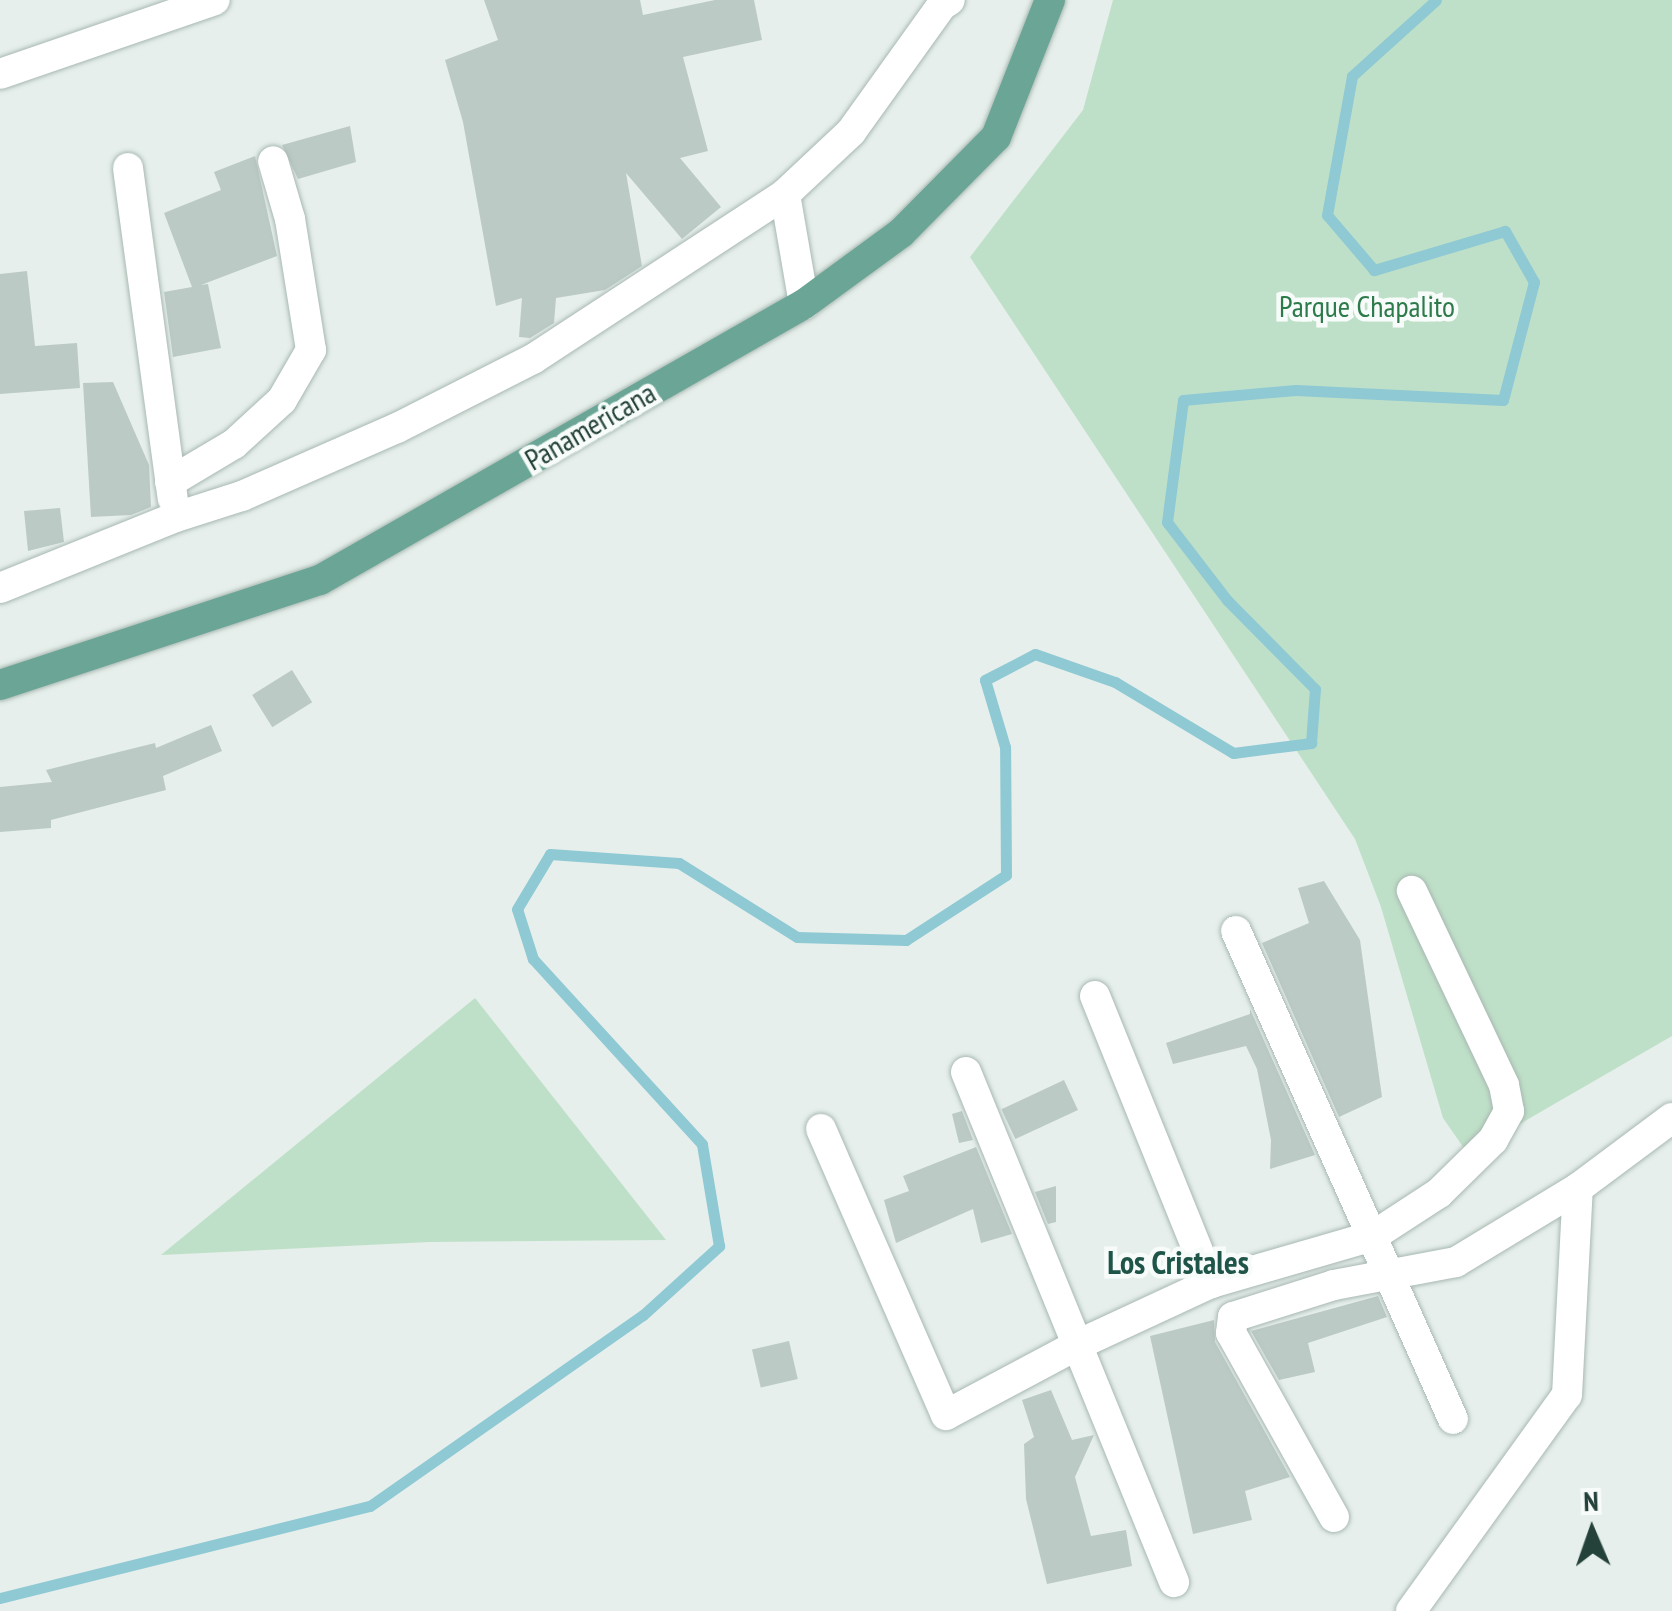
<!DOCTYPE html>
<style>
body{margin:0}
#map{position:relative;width:1672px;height:1611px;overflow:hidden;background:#e6efeb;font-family:"PT Sans Narrow",sans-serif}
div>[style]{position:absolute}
.green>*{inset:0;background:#bfe0c8}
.stream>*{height:11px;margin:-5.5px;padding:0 5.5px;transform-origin:5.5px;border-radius:5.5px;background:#8ec9d4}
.building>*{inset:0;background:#bbcac4;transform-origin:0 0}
.roads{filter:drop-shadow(0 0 2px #a8b8b2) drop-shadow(0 0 2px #a8b8b2)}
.minor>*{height:30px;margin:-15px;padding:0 15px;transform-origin:15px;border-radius:15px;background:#fff}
.major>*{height:30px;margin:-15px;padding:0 15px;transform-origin:15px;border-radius:15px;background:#6aa596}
span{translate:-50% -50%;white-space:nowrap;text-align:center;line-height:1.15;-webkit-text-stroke:9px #f7fbf9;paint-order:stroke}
.park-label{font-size:30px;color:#2d7a4b}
.street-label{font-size:30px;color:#24423a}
.neighbourhood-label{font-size:32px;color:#1f5548;font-weight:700}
.north{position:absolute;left:1542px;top:1481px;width:100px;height:100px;-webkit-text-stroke:8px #f7fbf9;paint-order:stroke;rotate:358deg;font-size:28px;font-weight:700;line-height:40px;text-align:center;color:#24423a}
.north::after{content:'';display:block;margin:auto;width:35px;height:45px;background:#24423a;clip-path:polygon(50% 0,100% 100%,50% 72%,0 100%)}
</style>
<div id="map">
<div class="green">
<div style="clip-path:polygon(1113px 0,1672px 0,1672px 1036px,1468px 1154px,1443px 1118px,1381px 907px,1355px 839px,970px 257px,1083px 110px)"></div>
<div style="clip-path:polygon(475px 998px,666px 1240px,429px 1242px,161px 1255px)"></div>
</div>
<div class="stream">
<div style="left:0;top:1598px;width:381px;rotate:-14deg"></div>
<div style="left:370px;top:1506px;width:333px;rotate:-35deg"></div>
<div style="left:643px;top:1315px;width:103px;rotate:-42.2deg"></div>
<div style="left:719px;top:1246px;width:103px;rotate:-99.5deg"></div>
<div style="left:702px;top:1144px;width:251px;rotate:-132.4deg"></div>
<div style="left:533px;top:959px;width:52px;rotate:-107.7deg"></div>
<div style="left:517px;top:909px;width:64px;rotate:-59deg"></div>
<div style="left:550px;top:854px;width:129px;rotate:4deg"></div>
<div style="left:679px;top:863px;width:139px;rotate:32.1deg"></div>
<div style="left:797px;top:937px;width:109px;rotate:1.6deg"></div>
<div style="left:906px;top:940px;width:119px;rotate:-33deg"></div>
<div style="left:1006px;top:875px;width:128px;rotate:-90.4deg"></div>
<div style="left:1005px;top:747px;width:70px;rotate:-106.6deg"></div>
<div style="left:985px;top:680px;width:56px;rotate:-27.5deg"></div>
<div style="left:1035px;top:654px;width:85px;rotate:19.3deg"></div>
<div style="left:1115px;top:682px;width:138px;rotate:31deg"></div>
<div style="left:1233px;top:753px;width:79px;rotate:-7.3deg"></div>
<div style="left:1311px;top:743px;width:54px;rotate:-85.8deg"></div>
<div style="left:1315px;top:689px;width:125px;rotate:-134.7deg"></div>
<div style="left:1227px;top:600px;width:98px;rotate:-127.6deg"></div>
<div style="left:1167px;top:522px;width:123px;rotate:-82.5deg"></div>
<div style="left:1183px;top:400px;width:113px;rotate:-5.1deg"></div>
<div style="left:1296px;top:390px;width:207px;rotate:2.8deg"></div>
<div style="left:1503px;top:400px;width:122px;rotate:-75.3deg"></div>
<div style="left:1534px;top:282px;width:59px;rotate:-119.6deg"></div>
<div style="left:1505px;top:231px;width:137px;rotate:163.4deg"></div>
<div style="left:1374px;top:270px;width:72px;rotate:-130.5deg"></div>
<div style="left:1327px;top:215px;width:141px;rotate:-79.8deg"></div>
<div style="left:1352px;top:76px;width:113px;rotate:-42.1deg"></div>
</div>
<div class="building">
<div style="clip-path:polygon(484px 0,640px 0,643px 15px,715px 0,754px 0,762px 40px,683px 57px,708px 151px,680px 158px,721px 207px,682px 239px,626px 173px,642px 266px,605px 290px,556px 298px,554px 323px,530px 338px,519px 337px,522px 298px,496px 306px,463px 122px,445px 60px,498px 40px)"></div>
<div style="clip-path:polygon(350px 126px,356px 162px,298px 179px,282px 145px)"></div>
<div style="clip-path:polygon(255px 156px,277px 256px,201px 285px,208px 284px,221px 348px,173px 357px,164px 292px,192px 287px,164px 213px,221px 190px,214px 172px)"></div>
<div style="clip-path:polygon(27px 271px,35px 346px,77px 343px,80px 388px,0 394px,0 274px)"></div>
<div style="clip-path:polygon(113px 382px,149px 465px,151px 507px,131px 515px,91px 517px,83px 383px)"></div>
<div style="clip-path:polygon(60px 508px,64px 542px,28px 551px,24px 511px)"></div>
<div style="left:292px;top:670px;width:38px;height:47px;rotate:58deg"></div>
<div style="clip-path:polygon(211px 725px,222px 751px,163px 776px,166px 790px,51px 820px,51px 828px,0 832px,0 787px,52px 782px,46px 770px,155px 743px,156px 748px)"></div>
<div style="clip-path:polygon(1324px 881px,1360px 940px,1382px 1097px,1339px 1117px,1262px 943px,1309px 923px,1298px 888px)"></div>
<div style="clip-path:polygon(1250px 1009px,1315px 1155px,1270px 1169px,1271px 1140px,1257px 1069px,1246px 1046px,1173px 1064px,1166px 1043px,1250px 1014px)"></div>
<div style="left:1064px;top:1080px;width:33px;height:69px;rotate:65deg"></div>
<div style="clip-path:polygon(962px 1111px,973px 1140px,959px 1143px,952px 1114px)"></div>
<div style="clip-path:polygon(976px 1147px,1012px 1234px,981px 1243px,973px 1209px,896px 1243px,884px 1200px,909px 1191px,903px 1176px)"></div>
<div style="clip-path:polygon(1056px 1186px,1056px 1222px,1048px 1224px,1035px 1192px)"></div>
<div style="clip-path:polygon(1378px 1296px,1387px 1317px,1308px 1343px,1315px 1372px,1279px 1380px,1251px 1331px)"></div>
<div style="clip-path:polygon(1214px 1320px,1215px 1342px,1290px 1477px,1245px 1491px,1252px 1520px,1193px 1534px,1150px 1336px)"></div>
<div style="left:789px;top:1341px;width:39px;height:38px;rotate:77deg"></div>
<div style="clip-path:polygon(1051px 1390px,1072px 1440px,1094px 1435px,1075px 1477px,1091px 1536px,1126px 1530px,1132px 1566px,1047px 1584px,1026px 1499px,1024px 1444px,1034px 1437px,1022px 1400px)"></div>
</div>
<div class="roads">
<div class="minor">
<div style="left:0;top:74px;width:227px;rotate:-19deg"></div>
<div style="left:128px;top:168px;width:334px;rotate:82.3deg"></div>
<div style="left:785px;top:194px;width:112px;rotate:80.2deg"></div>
<div style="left:170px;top:482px;width:74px;rotate:-30.7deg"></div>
<div style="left:234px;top:444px;width:65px;rotate:-42.5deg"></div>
<div style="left:282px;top:400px;width:58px;rotate:-59.9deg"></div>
<div style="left:311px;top:350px;width:133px;rotate:-99.1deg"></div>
<div style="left:290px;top:219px;width:60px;rotate:-106.3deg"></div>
<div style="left:0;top:588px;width:190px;rotate:-22deg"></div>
<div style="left:176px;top:517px;width:69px;rotate:-17.7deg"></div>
<div style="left:242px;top:496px;width:169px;rotate:-23.7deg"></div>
<div style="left:397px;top:428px;width:153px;rotate:-26.9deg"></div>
<div style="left:533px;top:359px;width:301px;rotate:-33.2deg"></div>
<div style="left:785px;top:194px;width:91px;rotate:-43.2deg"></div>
<div style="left:851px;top:132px;width:156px;rotate:-54.4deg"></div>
<div style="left:942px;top:5px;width:9px;rotate:-32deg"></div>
<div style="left:1236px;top:931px;width:534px;rotate:66.03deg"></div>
<div style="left:1095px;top:996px;width:310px;rotate:68deg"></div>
<div style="left:966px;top:1072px;width:551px;rotate:67.81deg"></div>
<div style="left:821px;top:1129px;width:312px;rotate:66.4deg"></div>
<div style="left:946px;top:1415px;width:146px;rotate:-28.1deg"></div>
<div style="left:1075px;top:1346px;width:150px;rotate:-24.9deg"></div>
<div style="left:1211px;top:1283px;width:169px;rotate:-16.2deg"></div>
<div style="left:1373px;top:1236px;width:79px;rotate:-33.1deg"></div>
<div style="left:1439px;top:1193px;width:76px;rotate:-44.5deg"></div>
<div style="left:1493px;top:1140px;width:33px;rotate:-61deg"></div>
<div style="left:1509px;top:1111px;width:26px;rotate:-101deg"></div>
<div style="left:1504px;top:1085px;width:215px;rotate:-115.4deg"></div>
<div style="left:1334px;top:1517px;width:211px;rotate:-119.2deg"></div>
<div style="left:1231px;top:1333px;width:16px;rotate:-83deg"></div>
<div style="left:1233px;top:1317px;width:106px;rotate:-17.6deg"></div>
<div style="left:1334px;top:1285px;width:124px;rotate:-10.7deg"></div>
<div style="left:1456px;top:1262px;width:143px;rotate:-31.2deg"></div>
<div style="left:1411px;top:1611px;width:266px;rotate:-54.2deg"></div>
<div style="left:1567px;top:1395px;width:207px;rotate:-87deg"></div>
<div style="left:1578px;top:1188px;width:117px;rotate:-36.7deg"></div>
</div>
<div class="major">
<div style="left:0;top:685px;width:337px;rotate:-18.2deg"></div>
<div style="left:320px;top:580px;width:557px;rotate:-29.69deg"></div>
<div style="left:804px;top:304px;width:120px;rotate:-36.2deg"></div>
<div style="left:901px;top:233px;width:135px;rotate:-45.3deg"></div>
<div style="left:996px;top:137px;width:147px;rotate:-68.5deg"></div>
</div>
</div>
<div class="park-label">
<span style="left:1367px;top:306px">Parque Chapalito</span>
</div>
<div class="street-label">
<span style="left:590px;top:426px;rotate:-30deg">Panamericana</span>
</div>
<div class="neighbourhood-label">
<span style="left:1178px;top:1262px">Los Cristales</span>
</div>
<div class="north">N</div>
</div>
